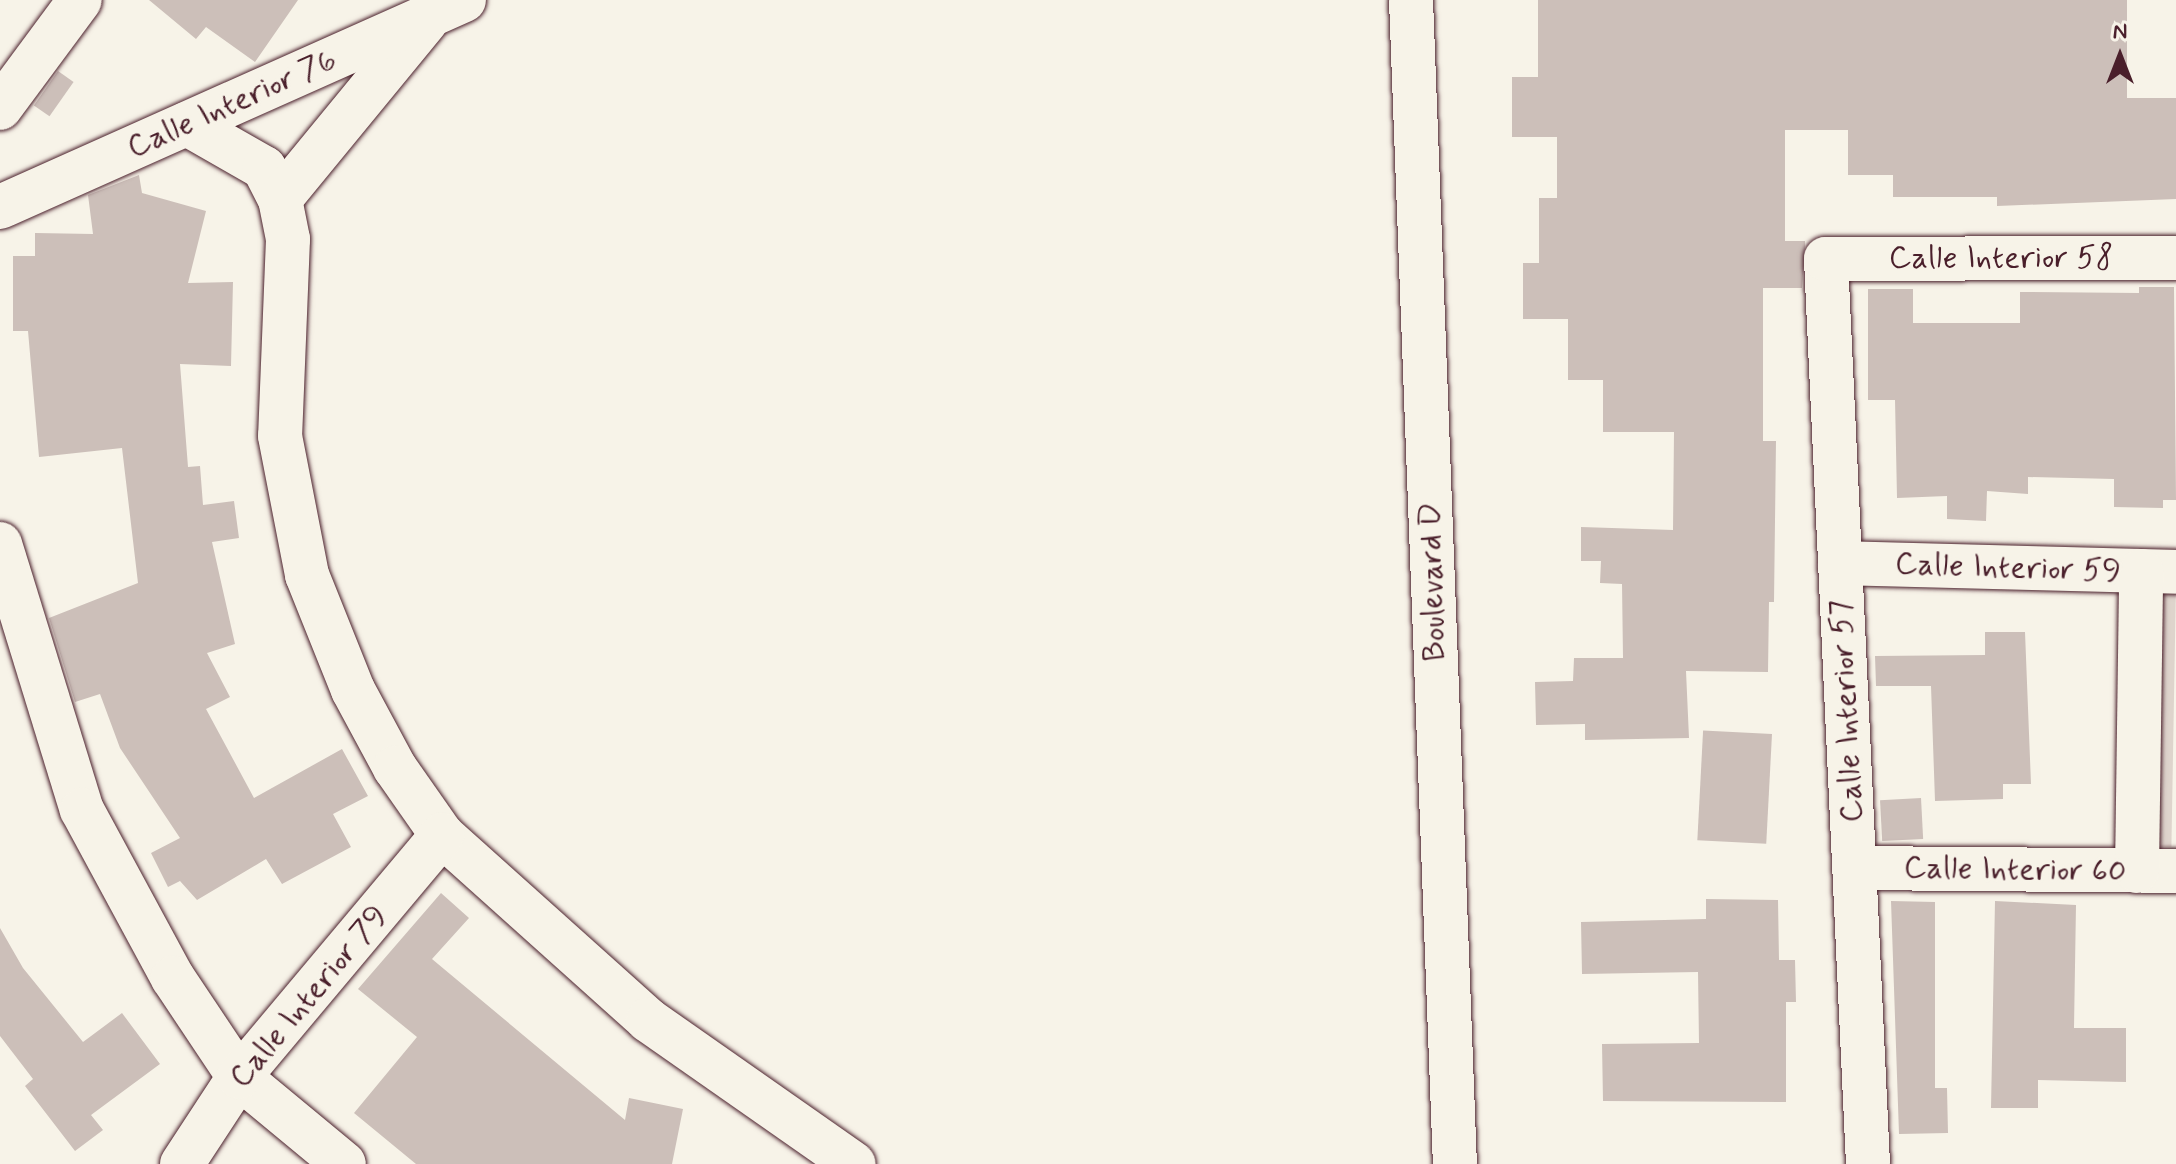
<!DOCTYPE html>
<style>
body{margin:0}
#map{position:relative;width:2176px;height:1164px;overflow:hidden;background:#f7f3e8;font-family:Mynerve,sans-serif}
div>[style]{position:absolute}
.green>*{inset:0;background:#ded4cc;transform-origin:0 0}
.building>*{inset:0;background:#ccbfb9;transform-origin:0 0}
.roads{filter:drop-shadow(0 0 2px #4a1f2b) drop-shadow(0 0 2px #4a1f2b)}
.street>*{height:44px;margin:-22px;padding:0 22px;transform-origin:22px;border-radius:22px;background:#f7f3e8}
.secondary>*{height:44px;margin:-22px;padding:0 22px;transform-origin:22px;border-radius:22px;background:#f7f3e8}
span{translate:-50% -50%;white-space:nowrap;text-align:center;line-height:1.15;-webkit-text-stroke:6px #f7f3e8;paint-order:stroke}
.street-label{font-size:32px;color:#4a1f2b}
.north{position:absolute;left:2080px;top:16px;width:80px;height:80px;-webkit-text-stroke:6px #f7f3e8;paint-order:stroke;rotate:0deg;font-size:22px;font-weight:700;line-height:32px;text-align:center;color:#4a1f2b}
.north::after{content:'';display:block;margin:auto;width:28px;height:36px;background:#4a1f2b;clip-path:polygon(50% 0,100% 100%,50% 72%,0 100%)}
</style>
<div id="map">
<div class="green">
<div style="left:2135px;top:583px;width:41px;height:263px;rotate:1deg"></div>
</div>
<div class="building">
<div style="clip-path:polygon(149px 0,298px 0,255px 62px,206px 27px,196px 39px)"></div>
<div style="clip-path:polygon(1538px 0,2127px 0,2127px 98px,2176px 98px,2176px 199px,1997px 206px,1997px 197px,1893px 197px,1893px 175px,1848px 175px,1848px 130px,1785px 130px,1785px 241px,1805px 241px,1805px 246px,1802px 288px,1763px 288px,1763px 441px,1776px 441px,1774px 602px,1769px 602px,1768px 672px,1686px 671px,1689px 738px,1585px 740px,1585px 724px,1536px 725px,1535px 682px,1573px 681px,1574px 658px,1623px 658px,1622px 584px,1600px 583px,1601px 561px,1581px 561px,1581px 527px,1673px 530px,1674px 432px,1603px 432px,1603px 380px,1568px 380px,1568px 319px,1523px 319px,1523px 263px,1539px 263px,1539px 198px,1557px 198px,1557px 137px,1512px 137px,1512px 77px,1538px 77px)"></div>
<div style="left:58px;top:71px;width:19px;height:42px;rotate:35deg"></div>
<div style="clip-path:polygon(139px 175px,142px 193px,206px 211px,188px 283px,233px 282px,231px 366px,180px 364px,188px 467px,200px 466px,203px 505px,234px 501px,239px 538px,212px 542px,235px 644px,207px 653px,230px 697px,206px 709px,254px 798px,342px 749px,368px 796px,333px 814px,351px 847px,282px 884px,266px 859px,197px 900px,180px 881px,168px 887px,151px 853px,180px 838px,120px 748px,100px 694px,75px 702px,49px 618px,138px 583px,122px 448px,39px 457px,28px 331px,13px 331px,13px 256px,35px 256px,35px 233px,93px 234px,88px 195px)"></div>
<div style="clip-path:polygon(2139px 287px,2174px 287px,2176px 500px,2163px 500px,2163px 508px,2114px 507px,2114px 479px,2028px 477px,2028px 494px,1987px 491px,1986px 521px,1947px 519px,1947px 496px,1897px 498px,1895px 400px,1868px 400px,1868px 289px,1913px 289px,1913px 323px,2020px 323px,2020px 292px,2139px 293px)"></div>
<div style="clip-path:polygon(1985px 632px,2025px 632px,2031px 784px,2003px 784px,2003px 799px,1935px 801px,1931px 686px,1876px 686px,1875px 656px,1985px 655px)"></div>
<div style="left:1772px;top:734px;width:110px;height:69px;rotate:93deg"></div>
<div style="left:1921px;top:798px;width:41px;height:41px;rotate:87deg"></div>
<div style="clip-path:polygon(441px 893px,469px 918px,432px 959px,625px 1120px,629px 1098px,683px 1109px,672px 1164px,416px 1164px,354px 1113px,417px 1037px,358px 989px)"></div>
<div style="clip-path:polygon(1706px 899px,1778px 900px,1779px 960px,1795px 960px,1796px 1002px,1786px 1002px,1786px 1102px,1603px 1101px,1602px 1044px,1699px 1043px,1698px 972px,1582px 974px,1581px 922px,1706px 919px)"></div>
<div style="clip-path:polygon(1891px 901px,1935px 902px,1935px 1088px,1947px 1088px,1948px 1133px,1899px 1134px)"></div>
<div style="clip-path:polygon(1995px 901px,2076px 905px,2074px 1028px,2126px 1028px,2126px 1082px,2038px 1080px,2038px 1108px,1991px 1108px)"></div>
<div style="clip-path:polygon(0 928px,23px 968px,83px 1042px,122px 1013px,160px 1064px,91px 1115px,103px 1130px,75px 1151px,25px 1086px,33px 1079px,0 1036px)"></div>
</div>
<div class="roads">
<div class="street">
<div style="left:0;top:108px;width:134px;rotate:-53.5deg"></div>
<div style="left:187px;top:124px;width:89px;rotate:29.7deg"></div>
<div style="left:264px;top:168px;width:35px;rotate:63deg"></div>
<div style="left:280px;top:199px;width:41px;rotate:78.7deg"></div>
<div style="left:288px;top:239px;width:197px;rotate:92.3deg"></div>
<div style="left:280px;top:436px;width:142px;rotate:79deg"></div>
<div style="left:307px;top:575px;width:124px;rotate:68.2deg"></div>
<div style="left:353px;top:690px;width:89px;rotate:61.7deg"></div>
<div style="left:395px;top:768px;width:82px;rotate:55deg"></div>
<div style="left:442px;top:835px;width:277px;rotate:41.9deg"></div>
<div style="left:648px;top:1020px;width:251px;rotate:35deg"></div>
<div style="left:280px;top:199px;width:230px;rotate:-50.6deg"></div>
<div style="left:0;top:207px;width:508px;rotate:-24.04deg"></div>
<div style="left:0;top:544px;width:278px;rotate:72.9deg"></div>
<div style="left:82px;top:810px;width:191px;rotate:61.6deg"></div>
<div style="left:173px;top:978px;width:119px;rotate:56.3deg"></div>
<div style="left:239px;top:1077px;width:136px;rotate:39.6deg"></div>
<div style="left:1840px;top:563px;width:336px;rotate:1.5deg"></div>
<div style="left:1854px;top:868px;width:322px;rotate:0.5deg"></div>
<div style="left:2137px;top:871px;width:300px;rotate:-89.2deg"></div>
<div style="left:182px;top:1164px;width:104px;rotate:-56.8deg"></div>
<div style="left:239px;top:1077px;width:316px;rotate:-50deg"></div>
<div style="left:1868px;top:1164px;width:906px;rotate:-92.66deg"></div>
<div style="left:1826px;top:259px;width:350px;rotate:-0.2deg"></div>
</div>
<div class="secondary">
<div style="left:1411px;top:0;width:1165px;rotate:87.84deg"></div>
</div>
</div>
<div class="street-label">
<span style="left:232px;top:104px;rotate:-24deg">Calle Interior 76</span>
<span style="left:2001px;top:258px">Calle Interior 58</span>
<span style="left:2008px;top:568px;rotate:2deg">Calle Interior 59</span>
<span style="left:1433px;top:582px;rotate:-92deg">Boulevard D</span>
<span style="left:1847px;top:711px;rotate:-93deg">Calle Interior 57</span>
<span style="left:2015px;top:870px;rotate:1deg">Calle Interior 60</span>
<span style="left:309px;top:997px;rotate:-50deg">Calle Interior 79</span>
</div>
<div class="north">N</div>
</div>
